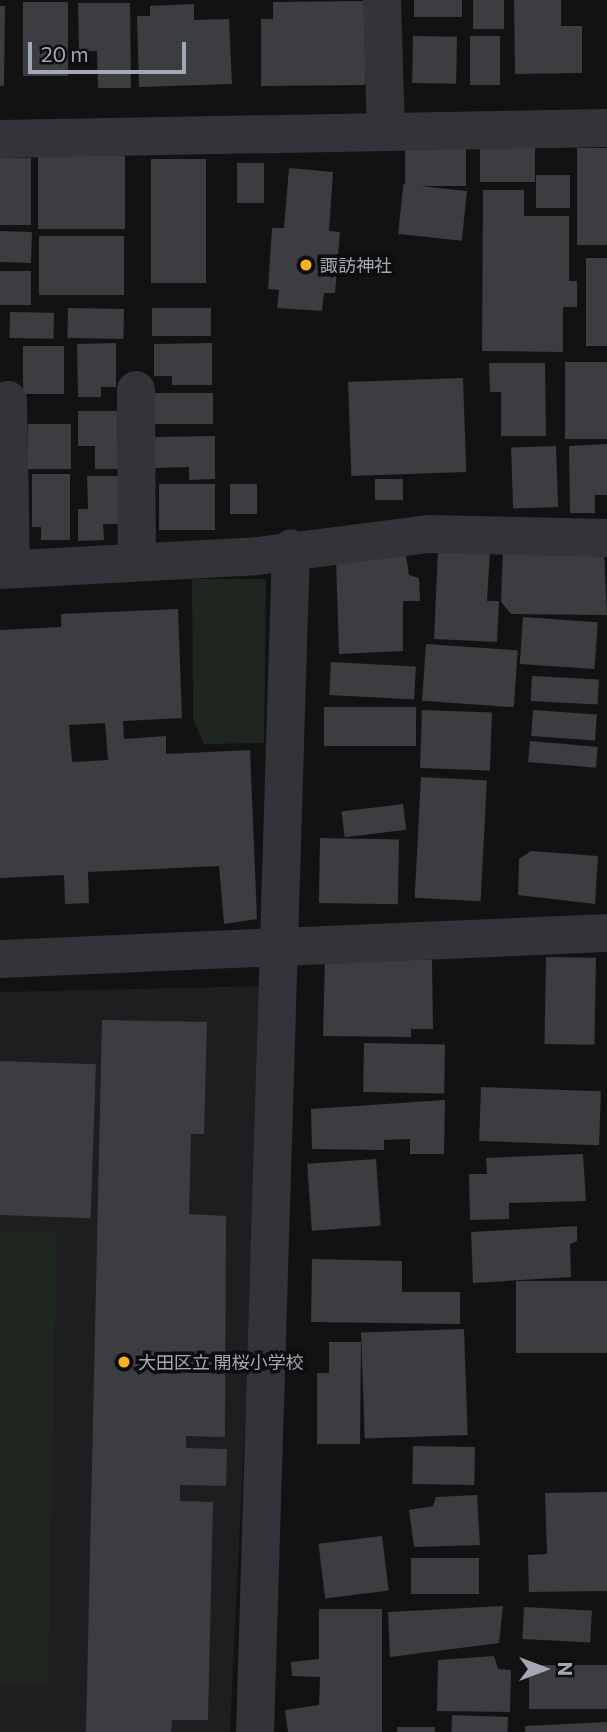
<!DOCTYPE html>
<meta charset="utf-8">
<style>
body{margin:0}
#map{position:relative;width:607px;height:1732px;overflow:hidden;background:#121213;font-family:Commissioner,"Noto Sans JP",sans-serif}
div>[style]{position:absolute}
.built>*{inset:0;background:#1e1e21}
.green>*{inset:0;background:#1e261f}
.building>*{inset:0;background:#3c3d41;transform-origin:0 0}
.minor>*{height:38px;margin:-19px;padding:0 19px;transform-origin:19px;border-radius:19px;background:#333439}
.dots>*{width:19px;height:19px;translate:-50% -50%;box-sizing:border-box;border:4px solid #0d0d0e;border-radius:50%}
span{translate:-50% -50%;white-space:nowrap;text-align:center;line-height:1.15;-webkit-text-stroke:7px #0d0d0e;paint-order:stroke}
.poi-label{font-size:18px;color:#a2a8b5}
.left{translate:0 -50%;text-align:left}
.north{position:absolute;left:509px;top:1634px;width:70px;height:70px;-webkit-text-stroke:5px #0d0d0e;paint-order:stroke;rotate:90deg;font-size:19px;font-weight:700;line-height:28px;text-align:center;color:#a2a8b5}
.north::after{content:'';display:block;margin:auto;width:24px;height:32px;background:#a2a8b5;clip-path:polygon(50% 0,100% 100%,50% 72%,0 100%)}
.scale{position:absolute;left:28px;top:42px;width:158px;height:32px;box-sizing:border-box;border:4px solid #a2a8b5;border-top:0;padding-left:9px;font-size:21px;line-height:24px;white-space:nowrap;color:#a2a8b5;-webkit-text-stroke:5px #0d0d0e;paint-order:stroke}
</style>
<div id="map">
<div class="built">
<div style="clip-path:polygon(266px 986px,230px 1732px,0 1732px,0 992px)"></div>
</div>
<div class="green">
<div style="clip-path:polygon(192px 579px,266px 579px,264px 743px,204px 744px,193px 719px)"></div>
<div style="clip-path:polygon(0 1232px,57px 1233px,48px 1686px,0 1685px)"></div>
</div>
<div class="building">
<div style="left:414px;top:0;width:48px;height:17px"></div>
<div style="left:473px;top:0;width:31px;height:29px"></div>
<div style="clip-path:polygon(514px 0,561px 0,561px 26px,582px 26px,582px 73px,515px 74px)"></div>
<div style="clip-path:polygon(369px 1px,365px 85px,261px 86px,261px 19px,273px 19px,273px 2px)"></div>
<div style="left:23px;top:2px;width:45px;height:74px"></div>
<div style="clip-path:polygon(78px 3px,130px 3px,131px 88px,98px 88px,97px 51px,79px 51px)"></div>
<div style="clip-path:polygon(194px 4px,194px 20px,229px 19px,232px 84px,139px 87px,137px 16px,150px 16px,150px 6px)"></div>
<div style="clip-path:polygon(0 6px,5px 6px,4px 86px,0 86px)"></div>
<div style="left:413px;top:36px;width:44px;height:47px;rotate:1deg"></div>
<div style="left:470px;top:36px;width:30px;height:49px"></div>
<div style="left:480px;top:143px;width:55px;height:39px"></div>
<div style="left:577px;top:148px;width:30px;height:97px"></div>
<div style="left:405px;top:149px;width:61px;height:37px"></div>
<div style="left:38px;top:156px;width:87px;height:73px"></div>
<div style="left:0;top:158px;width:31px;height:67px"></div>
<div style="left:206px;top:159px;width:124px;height:55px;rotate:90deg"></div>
<div style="left:237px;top:163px;width:27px;height:40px"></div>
<div style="clip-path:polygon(289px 168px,333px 172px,329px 231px,340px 232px,335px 293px,324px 293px,322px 311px,277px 308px,279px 290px,268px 289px,272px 228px,284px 228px)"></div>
<div style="left:536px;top:175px;width:34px;height:33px"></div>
<div style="clip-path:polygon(483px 190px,524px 190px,524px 216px,569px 216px,569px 281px,577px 281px,577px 307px,563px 307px,563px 352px,482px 351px)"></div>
<div style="left:467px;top:191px;width:50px;height:64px;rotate:96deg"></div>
<div style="left:0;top:231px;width:32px;height:31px;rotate:2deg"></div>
<div style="left:39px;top:236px;width:85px;height:59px"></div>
<div style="left:586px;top:258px;width:21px;height:88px"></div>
<div style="left:0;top:271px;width:31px;height:34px"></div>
<div style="left:68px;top:308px;width:56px;height:30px;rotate:1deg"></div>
<div style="left:152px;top:308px;width:59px;height:28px"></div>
<div style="left:10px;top:312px;width:44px;height:26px;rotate:1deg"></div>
<div style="clip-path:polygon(116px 343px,116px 387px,101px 387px,101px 397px,78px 397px,77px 344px)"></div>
<div style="clip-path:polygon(212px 343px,212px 385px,172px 385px,172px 376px,154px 376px,154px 344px)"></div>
<div style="left:23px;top:346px;width:41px;height:48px"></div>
<div style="left:607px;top:362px;width:77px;height:42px;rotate:90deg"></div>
<div style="clip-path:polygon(489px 363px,545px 363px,546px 436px,501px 436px,501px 392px,490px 392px)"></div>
<div style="left:463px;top:378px;width:94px;height:115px;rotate:88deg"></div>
<div style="left:213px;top:393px;width:31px;height:61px;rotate:90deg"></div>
<div style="clip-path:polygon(78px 411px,117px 411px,118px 469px,95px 469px,95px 446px,78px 446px)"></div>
<div style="left:28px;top:424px;width:43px;height:45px"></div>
<div style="clip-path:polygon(215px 436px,215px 479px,189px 480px,189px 467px,155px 468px,155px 437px)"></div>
<div style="clip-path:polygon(607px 444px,607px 495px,595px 495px,595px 513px,570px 513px,569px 446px)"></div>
<div style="left:556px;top:446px;width:61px;height:45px;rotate:88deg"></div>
<div style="clip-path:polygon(32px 474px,70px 474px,70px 540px,41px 540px,41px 527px,32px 527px)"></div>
<div style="clip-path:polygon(87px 476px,118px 476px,119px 524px,103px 524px,104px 540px,78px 541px,78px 509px,88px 509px)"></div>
<div style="left:375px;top:479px;width:28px;height:21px"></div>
<div style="left:159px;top:484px;width:56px;height:46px"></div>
<div style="left:230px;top:484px;width:27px;height:30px"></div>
<div style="clip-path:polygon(503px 547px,604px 551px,607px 615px,511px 614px,501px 602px)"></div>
<div style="clip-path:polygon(438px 549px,490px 552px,487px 601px,499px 601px,497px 642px,434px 639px)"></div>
<div style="clip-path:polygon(406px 556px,409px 575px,419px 578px,420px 601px,403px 601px,403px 651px,339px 654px,336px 558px)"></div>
<div style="clip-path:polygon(evenodd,178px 609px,182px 718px,123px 721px,124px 739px,166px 736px,166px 754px,250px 750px,257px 919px,224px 924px,219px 866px,88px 872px,89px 903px,65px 904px,64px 875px,0 878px,0 630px,61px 627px,61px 614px,178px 609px,105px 723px,108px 760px,72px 762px,69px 725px,105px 723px)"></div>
<div style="left:523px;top:617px;width:75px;height:47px;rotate:4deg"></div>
<div style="left:426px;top:644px;width:92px;height:57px;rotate:4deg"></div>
<div style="left:331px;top:662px;width:85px;height:33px;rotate:3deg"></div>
<div style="left:532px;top:676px;width:67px;height:25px;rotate:3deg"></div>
<div style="left:324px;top:707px;width:92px;height:39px"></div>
<div style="left:422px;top:710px;width:70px;height:58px;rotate:2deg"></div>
<div style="left:533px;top:710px;width:64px;height:26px;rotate:4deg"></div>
<div style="left:530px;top:741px;width:68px;height:21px;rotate:5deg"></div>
<div style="left:421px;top:777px;width:66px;height:121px;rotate:3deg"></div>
<div style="left:403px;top:804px;width:26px;height:62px;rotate:83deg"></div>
<div style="left:320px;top:838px;width:79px;height:65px;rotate:1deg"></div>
<div style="clip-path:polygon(531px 851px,598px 856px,595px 904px,518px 895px,519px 859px)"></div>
<div style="left:546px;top:957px;width:50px;height:87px;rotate:1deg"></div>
<div style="clip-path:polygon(325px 960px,432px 960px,433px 1029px,411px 1029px,411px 1037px,323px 1036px)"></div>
<div style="clip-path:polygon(102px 1020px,207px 1022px,204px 1134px,191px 1134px,189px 1214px,226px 1216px,225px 1437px,186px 1436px,186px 1448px,227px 1449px,226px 1486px,180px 1485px,180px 1501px,213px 1502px,208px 1720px,172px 1720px,171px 1732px,86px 1732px)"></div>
<div style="left:364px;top:1043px;width:81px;height:49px;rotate:1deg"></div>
<div style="left:0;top:1061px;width:96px;height:154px;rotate:2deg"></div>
<div style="left:481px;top:1087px;width:120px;height:54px;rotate:2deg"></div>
<div style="clip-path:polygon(445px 1100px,444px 1154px,410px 1154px,410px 1139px,384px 1140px,384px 1150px,312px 1149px,311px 1109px)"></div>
<div style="clip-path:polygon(583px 1154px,586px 1201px,509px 1203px,509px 1219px,470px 1220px,469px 1174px,487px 1174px,486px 1158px)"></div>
<div style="left:376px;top:1159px;width:67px;height:69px;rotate:86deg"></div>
<div style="clip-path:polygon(577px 1226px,577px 1241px,570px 1244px,571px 1277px,473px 1283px,471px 1232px)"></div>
<div style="clip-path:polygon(312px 1259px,402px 1261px,402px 1292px,460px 1292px,460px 1324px,311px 1322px)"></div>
<div style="left:607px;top:1281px;width:72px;height:91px;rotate:90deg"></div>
<div style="left:464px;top:1329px;width:106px;height:103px;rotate:88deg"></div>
<div style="clip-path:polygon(329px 1342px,361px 1342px,360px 1444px,317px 1444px,317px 1373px,329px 1373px)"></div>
<div style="left:413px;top:1446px;width:62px;height:38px;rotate:1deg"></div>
<div style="clip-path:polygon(607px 1492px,607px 1591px,529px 1592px,528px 1555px,547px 1554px,545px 1493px)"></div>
<div style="clip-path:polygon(477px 1495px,480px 1545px,414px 1547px,409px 1510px,433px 1506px,436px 1497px)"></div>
<div style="left:382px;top:1536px;width:55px;height:64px;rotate:83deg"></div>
<div style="left:411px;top:1558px;width:68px;height:36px"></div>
<div style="clip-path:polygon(503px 1606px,499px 1643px,390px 1657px,388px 1612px)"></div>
<div style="left:524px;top:1607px;width:68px;height:32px;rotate:3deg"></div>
<div style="clip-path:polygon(319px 1609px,382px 1609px,382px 1732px,288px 1732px,285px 1710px,319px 1705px,320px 1677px,292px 1676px,291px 1662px,319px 1659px)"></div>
<div style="clip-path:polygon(494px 1656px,498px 1669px,511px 1670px,510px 1712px,437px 1711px,438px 1660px)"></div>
<div style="left:607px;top:1665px;width:44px;height:78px;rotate:90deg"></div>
<div style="left:452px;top:1715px;width:56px;height:17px;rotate:2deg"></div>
<div style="clip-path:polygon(607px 1722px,607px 1732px,525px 1732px,525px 1726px)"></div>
<div style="left:397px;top:1727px;width:38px;height:5px"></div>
</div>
<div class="minor">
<div style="left:382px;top:0;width:132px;rotate:88.3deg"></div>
<div style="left:0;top:139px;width:607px;rotate:-1.04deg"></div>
<div style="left:136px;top:390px;width:172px;rotate:89.7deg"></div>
<div style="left:8px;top:400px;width:169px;rotate:89deg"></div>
<div style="left:0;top:570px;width:257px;rotate:-3.1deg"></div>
<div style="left:257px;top:556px;width:173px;rotate:-7.3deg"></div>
<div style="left:429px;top:534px;width:178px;rotate:1.3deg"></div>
<div style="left:0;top:959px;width:608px;rotate:-2.45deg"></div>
<div style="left:255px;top:1732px;width:1184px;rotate:-88.26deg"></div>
</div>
<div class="dots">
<div style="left:306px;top:265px;background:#fab123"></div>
<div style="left:124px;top:1362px;background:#fab123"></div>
</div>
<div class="poi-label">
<span class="left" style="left:320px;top:265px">諏訪神社</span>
<span class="left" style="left:138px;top:1362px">大田区立 開桜小学校</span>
</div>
<div class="north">N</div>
<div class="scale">20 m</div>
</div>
